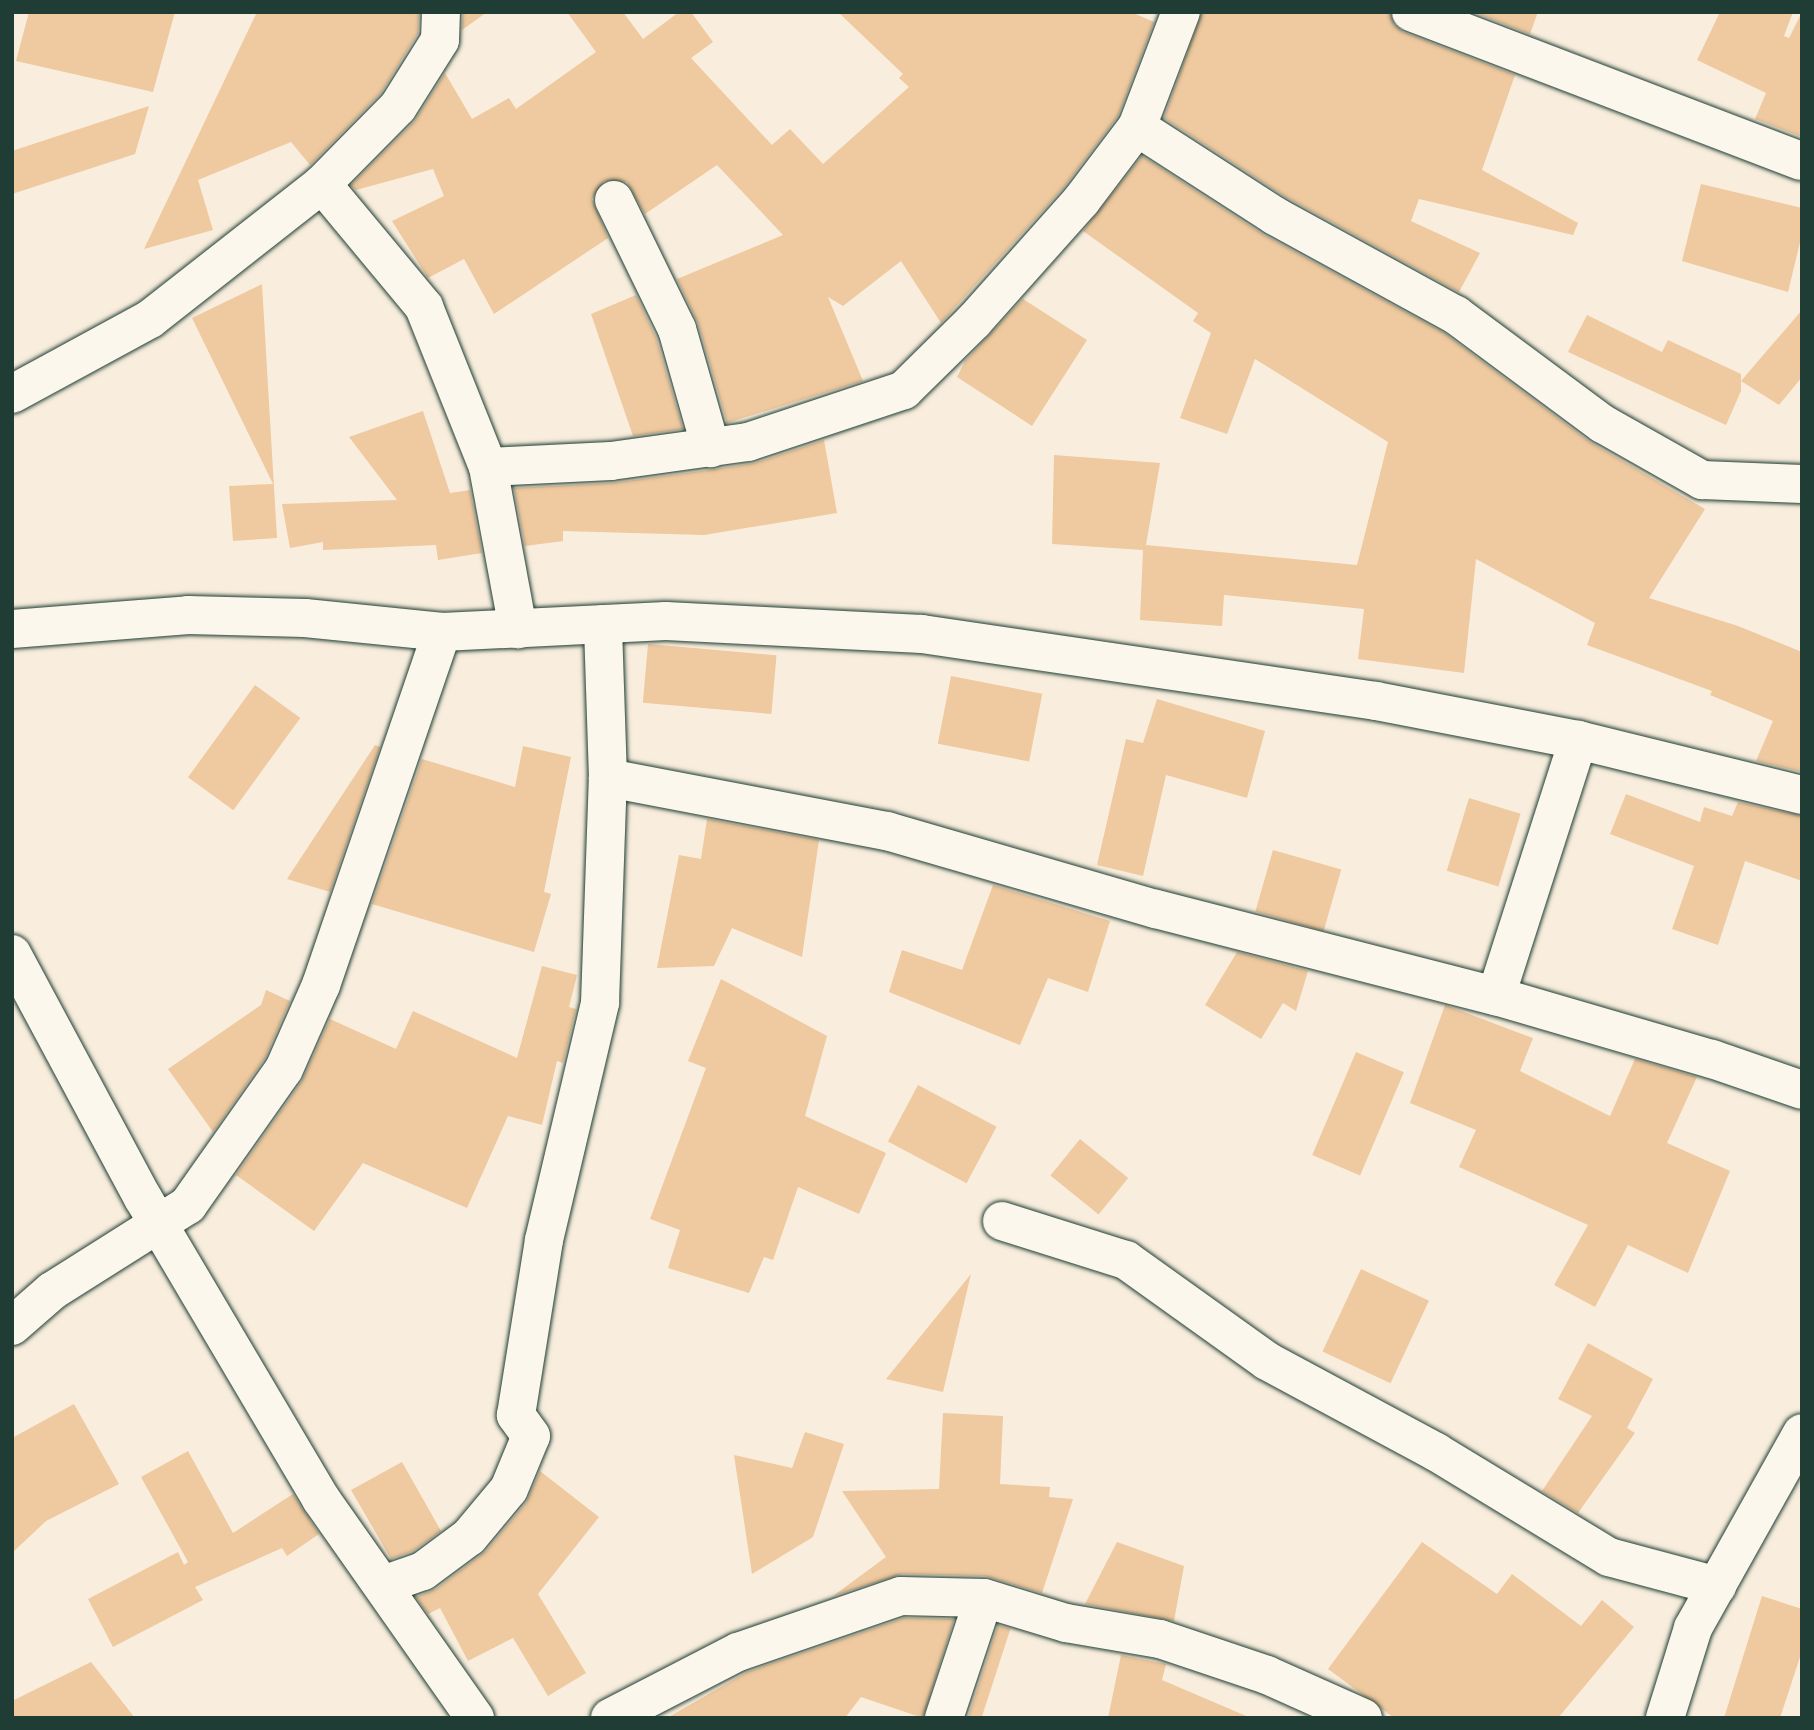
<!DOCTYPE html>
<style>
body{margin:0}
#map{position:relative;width:1814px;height:1730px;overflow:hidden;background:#f9eedd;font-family:"Patrick Hand",sans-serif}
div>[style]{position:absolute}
.building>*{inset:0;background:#efc99f;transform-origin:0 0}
.roads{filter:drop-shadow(0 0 2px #1f3d34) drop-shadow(0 0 2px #1f3d34)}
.street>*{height:38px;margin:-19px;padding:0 19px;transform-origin:19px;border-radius:19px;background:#fbf7ec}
span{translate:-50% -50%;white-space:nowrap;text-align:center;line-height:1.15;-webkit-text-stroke:7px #fbf7ec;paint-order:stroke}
.frame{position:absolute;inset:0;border:14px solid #1f3d34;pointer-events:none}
</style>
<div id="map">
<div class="building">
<div style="clip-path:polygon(29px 12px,175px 12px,153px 92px,16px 61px)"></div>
<div style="clip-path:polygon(257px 12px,419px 12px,418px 33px,381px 93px,310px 165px,291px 142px,198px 180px,213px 230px,144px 249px)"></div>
<div style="clip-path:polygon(463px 12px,487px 12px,462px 30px)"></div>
<div style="clip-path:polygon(567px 12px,623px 12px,643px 39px,679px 12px,691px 12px,713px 42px,691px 58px,772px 145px,790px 129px,823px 164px,909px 87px,899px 78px,903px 74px,838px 12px,1131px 12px,1154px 22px,1118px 116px,1064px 187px,941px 323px,901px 261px,843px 306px,828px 297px,863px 381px,727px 423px,698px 323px,677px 279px,783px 235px,717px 165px,645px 214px,627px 182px,604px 181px,592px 199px,608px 238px,494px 314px,464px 259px,428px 278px,392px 221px,444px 196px,433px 169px,356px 190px,351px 185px,414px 122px,445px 73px,472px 119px,509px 98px,516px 109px,596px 52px)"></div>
<div style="clip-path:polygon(1202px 12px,1390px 12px,1394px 25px,1403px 32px,1515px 75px,1482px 170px,1578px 223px,1573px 235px,1419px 199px,1411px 221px,1480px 253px,1459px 292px,1286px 197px,1164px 118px)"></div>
<div style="clip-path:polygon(1473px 12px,1538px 12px,1530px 34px)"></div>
<div style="clip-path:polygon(1720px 12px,1793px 12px,1784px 36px,1789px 38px,1802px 12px,1802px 137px,1755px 119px,1766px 93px,1697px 60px)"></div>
<div style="clip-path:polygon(149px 106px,135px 154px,12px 194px,12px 151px)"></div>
<div style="clip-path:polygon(1142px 156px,1264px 235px,1444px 333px,1590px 442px,1705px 509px,1649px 598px,1738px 626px,1802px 652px,1802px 772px,1756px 761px,1773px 721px,1710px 695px,1712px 691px,1587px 645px,1595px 623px,1476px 559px,1464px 673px,1358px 659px,1364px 609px,1224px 595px,1222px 626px,1140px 620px,1143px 550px,1052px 544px,1054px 455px,1160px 463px,1146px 545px,1357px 565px,1388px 442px,1255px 359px,1227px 434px,1180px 418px,1211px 333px,1193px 321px,1198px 313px,1083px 231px)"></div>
<div style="clip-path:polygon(1701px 184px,1802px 208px,1802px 234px,1788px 292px,1682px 261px)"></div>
<div style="clip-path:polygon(262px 284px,277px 538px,233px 541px,229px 486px,273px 484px,192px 318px)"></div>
<div style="clip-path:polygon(636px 295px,656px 337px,683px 429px,633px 436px,591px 314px)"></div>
<div style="clip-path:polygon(1023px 299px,1087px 340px,1032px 426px,957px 377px,965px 361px)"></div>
<div style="clip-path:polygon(1802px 310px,1802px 377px,1779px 405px,1741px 381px)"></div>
<div style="clip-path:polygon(1587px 315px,1662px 352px,1668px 340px,1741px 374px,1741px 391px,1726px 425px,1568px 352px)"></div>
<div style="clip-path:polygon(423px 411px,450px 493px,470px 490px,482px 553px,438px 560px,436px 545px,323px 550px,323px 542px,290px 548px,282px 504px,397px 500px,349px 437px)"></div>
<div style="clip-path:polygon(824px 440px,837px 513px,704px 535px,563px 531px,563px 541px,525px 546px,514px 488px,612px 483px,716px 469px,755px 463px)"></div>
<div style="left:648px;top:644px;width:129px;height:59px;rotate:5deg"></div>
<div style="left:951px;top:676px;width:93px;height:69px;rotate:11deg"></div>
<div style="left:255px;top:685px;width:56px;height:114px;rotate:36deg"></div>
<div style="clip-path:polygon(1157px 699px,1265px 731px,1247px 798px,1166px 775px,1143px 876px,1097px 865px,1126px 739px,1143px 743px)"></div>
<div style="clip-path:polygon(375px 745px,380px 747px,330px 892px,287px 879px)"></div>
<div style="clip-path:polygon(523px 746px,571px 757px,544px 892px,551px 894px,534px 952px,372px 904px,422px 759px,515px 787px)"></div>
<div style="clip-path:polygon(1626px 794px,1700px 822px,1704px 807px,1732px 816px,1738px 802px,1802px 816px,1802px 881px,1745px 861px,1718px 945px,1672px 929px,1694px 866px,1610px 834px)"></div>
<div style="left:1469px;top:798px;width:54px;height:76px;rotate:17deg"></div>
<div style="clip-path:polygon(707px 819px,819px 840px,802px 957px,732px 928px,714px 966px,657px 968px,679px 855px,701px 859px)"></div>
<div style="left:1273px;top:850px;width:71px;height:64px;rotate:16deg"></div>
<div style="clip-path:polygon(993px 885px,1110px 921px,1088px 992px,1048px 978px,1020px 1045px,889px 992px,902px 950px,962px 970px)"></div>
<div style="clip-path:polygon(1237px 952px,1308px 971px,1296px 1011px,1283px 1003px,1261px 1039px,1205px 1005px)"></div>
<div style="clip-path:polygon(542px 966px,577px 975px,569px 1007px,576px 1009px,563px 1063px,557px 1061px,542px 1125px,508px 1116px,467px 1208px,363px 1163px,314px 1231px,236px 1175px,302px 1081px,330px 1019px,396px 1049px,413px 1011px,517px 1058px)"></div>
<div style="clip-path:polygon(721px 979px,827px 1036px,805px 1116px,886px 1153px,859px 1214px,798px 1187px,773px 1260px,764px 1257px,749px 1293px,668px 1268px,680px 1230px,650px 1219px,706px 1068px,688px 1061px)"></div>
<div style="clip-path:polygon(266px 990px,290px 1001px,265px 1058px,213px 1132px,168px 1069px,261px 1005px)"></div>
<div style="clip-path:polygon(1445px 1005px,1533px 1038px,1520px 1071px,1610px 1116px,1635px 1059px,1697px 1077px,1667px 1143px,1730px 1171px,1688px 1273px,1628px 1245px,1595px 1307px,1554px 1285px,1588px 1225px,1459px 1167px,1476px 1130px,1410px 1103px)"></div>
<div style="left:1356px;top:1052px;width:52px;height:112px;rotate:23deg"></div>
<div style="left:918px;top:1085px;width:89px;height:64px;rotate:28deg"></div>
<div style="left:1080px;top:1139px;width:62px;height:47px;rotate:39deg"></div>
<div style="left:1361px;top:1269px;width:75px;height:91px;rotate:25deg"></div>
<div style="clip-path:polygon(971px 1274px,943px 1392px,886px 1379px)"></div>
<div style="clip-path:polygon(1588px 1343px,1653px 1379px,1627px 1428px,1635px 1433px,1578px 1513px,1542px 1491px,1592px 1416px,1558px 1399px)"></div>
<div style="clip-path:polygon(74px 1404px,119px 1484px,46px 1521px,12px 1553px,12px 1438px)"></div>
<div style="clip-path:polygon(943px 1413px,1003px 1416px,1000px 1484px,1050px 1487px,1049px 1497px,1073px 1499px,1042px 1593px,985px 1576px,902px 1574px,833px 1596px,886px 1557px,842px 1491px,939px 1489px)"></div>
<div style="clip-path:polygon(805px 1432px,844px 1444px,813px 1537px,752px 1574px,734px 1455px,792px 1468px)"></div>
<div style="clip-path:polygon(188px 1451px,233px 1533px,293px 1494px,319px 1534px,287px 1556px,282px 1548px,195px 1587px,203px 1600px,113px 1647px,88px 1599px,178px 1552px,184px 1565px,188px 1562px,141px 1477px)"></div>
<div style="clip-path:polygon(402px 1462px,441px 1531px,413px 1551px,391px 1559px,351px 1490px)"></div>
<div style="clip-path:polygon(540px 1471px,599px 1517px,538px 1594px,586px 1673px,548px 1696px,513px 1638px,468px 1661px,440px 1608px,428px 1614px,416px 1597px,436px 1589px,486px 1551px,526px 1503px)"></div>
<div style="clip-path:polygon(1117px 1542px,1184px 1566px,1174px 1621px,1085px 1604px)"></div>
<div style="clip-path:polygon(1422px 1542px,1497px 1594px,1512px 1574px,1581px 1626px,1602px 1600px,1634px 1627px,1558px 1718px,1394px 1718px,1328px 1669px)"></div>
<div style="clip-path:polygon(1762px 1596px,1802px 1609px,1802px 1651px,1780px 1718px,1724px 1718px)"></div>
<div style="clip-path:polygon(904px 1618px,954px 1619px,923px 1718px,861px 1697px,845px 1718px,667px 1718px,747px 1672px)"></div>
<div style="left:998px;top:1625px;width:13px;height:98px;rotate:18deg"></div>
<div style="clip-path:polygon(1121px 1655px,1166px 1664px,1162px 1680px,1251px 1718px,1108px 1718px)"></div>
<div style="clip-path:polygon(91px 1662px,135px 1718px,12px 1718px,12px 1701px)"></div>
</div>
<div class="roads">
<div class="street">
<div style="left:1411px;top:12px;width:418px;rotate:20.9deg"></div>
<div style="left:1137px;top:127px;width:164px;rotate:32.8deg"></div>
<div style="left:1275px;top:216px;width:206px;rotate:28.7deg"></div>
<div style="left:1456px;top:315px;width:183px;rotate:36.6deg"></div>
<div style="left:1603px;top:424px;width:114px;rotate:29.5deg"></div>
<div style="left:1702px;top:480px;width:100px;rotate:2.3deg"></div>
<div style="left:322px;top:184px;width:160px;rotate:50.3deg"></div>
<div style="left:424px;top:307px;width:172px;rotate:68.2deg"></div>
<div style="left:488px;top:467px;width:165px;rotate:79.5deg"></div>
<div style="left:614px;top:200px;width:144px;rotate:64deg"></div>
<div style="left:677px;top:329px;width:124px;rotate:74.1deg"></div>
<div style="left:12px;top:394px;width:157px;rotate:-28.5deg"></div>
<div style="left:150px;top:319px;width:219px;rotate:-38.1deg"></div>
<div style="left:322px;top:184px;width:108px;rotate:-45.4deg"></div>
<div style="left:398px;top:107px;width:79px;rotate:-57.9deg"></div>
<div style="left:440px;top:40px;width:28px;rotate:-88deg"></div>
<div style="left:488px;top:467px;width:123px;rotate:-2.8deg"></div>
<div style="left:611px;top:461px;width:138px;rotate:-7.9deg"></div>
<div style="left:748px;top:442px;width:164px;rotate:-18.4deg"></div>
<div style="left:904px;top:390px;width:98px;rotate:-44.6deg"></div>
<div style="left:974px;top:321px;width:161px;rotate:-48.3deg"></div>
<div style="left:1081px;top:201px;width:93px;rotate:-52.9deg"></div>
<div style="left:1137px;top:127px;width:123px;rotate:-69.1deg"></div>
<div style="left:12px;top:629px;width:177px;rotate:-4.5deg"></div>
<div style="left:188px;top:615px;width:117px;rotate:1.5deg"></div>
<div style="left:305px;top:618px;width:138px;rotate:5.8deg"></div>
<div style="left:442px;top:632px;width:224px;rotate:-2.8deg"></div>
<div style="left:666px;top:621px;width:256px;rotate:2.9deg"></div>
<div style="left:922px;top:634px;width:459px;rotate:8.4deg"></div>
<div style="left:1376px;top:701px;width:206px;rotate:10.9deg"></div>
<div style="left:1578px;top:740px;width:231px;rotate:13.8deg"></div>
<div style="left:608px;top:778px;width:284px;rotate:10.8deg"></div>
<div style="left:887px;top:831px;width:280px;rotate:16.2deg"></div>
<div style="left:1156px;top:909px;width:351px;rotate:14.4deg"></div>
<div style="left:1496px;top:996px;width:225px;rotate:16.3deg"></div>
<div style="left:1712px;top:1059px;width:95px;rotate:19deg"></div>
<div style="left:12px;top:954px;width:277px;rotate:61.8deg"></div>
<div style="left:143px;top:1198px;width:350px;rotate:59.4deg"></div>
<div style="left:321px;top:1499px;width:268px;rotate:54.9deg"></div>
<div style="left:1496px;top:996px;width:269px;rotate:-72.2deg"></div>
<div style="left:1002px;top:1221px;width:130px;rotate:17.5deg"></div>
<div style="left:1126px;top:1260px;width:173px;rotate:35.6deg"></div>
<div style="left:1267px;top:1361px;width:192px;rotate:28.3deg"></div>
<div style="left:1436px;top:1452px;width:202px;rotate:31.3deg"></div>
<div style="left:1609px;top:1557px;width:112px;rotate:15deg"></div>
<div style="left:12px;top:1326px;width:53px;rotate:-41.2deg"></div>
<div style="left:52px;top:1291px;width:161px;rotate:-32.3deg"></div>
<div style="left:188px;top:1205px;width:166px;rotate:-54.8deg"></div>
<div style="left:284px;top:1069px;width:92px;rotate:-66.2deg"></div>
<div style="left:321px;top:985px;width:373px;rotate:-71.1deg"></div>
<div style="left:383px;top:1585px;width:42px;rotate:-19.3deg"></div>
<div style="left:423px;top:1571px;width:57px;rotate:-36.5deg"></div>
<div style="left:469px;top:1537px;width:62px;rotate:-50.2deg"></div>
<div style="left:509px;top:1489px;width:57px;rotate:-67.5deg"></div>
<div style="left:531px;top:1436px;width:26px;rotate:-126deg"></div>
<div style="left:516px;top:1415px;width:177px;rotate:-80.9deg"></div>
<div style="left:544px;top:1240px;width:244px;rotate:-76.7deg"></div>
<div style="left:600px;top:1003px;width:225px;rotate:-88deg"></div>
<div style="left:608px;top:778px;width:154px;rotate:-91.9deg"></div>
<div style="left:610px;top:1718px;width:144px;rotate:-27.3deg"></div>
<div style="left:738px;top:1652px;width:172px;rotate:-19deg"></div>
<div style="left:901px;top:1596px;width:83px;rotate:1.4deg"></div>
<div style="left:984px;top:1598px;width:86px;rotate:17deg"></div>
<div style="left:1066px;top:1623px;width:95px;rotate:9.7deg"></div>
<div style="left:1160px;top:1639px;width:113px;rotate:18.6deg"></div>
<div style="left:1267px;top:1675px;width:105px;rotate:24.1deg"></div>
<div style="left:944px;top:1718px;width:126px;rotate:-71.6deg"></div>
<div style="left:1665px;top:1718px;width:94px;rotate:-72.7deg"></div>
<div style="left:1693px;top:1628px;width:223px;rotate:-60.8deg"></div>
</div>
</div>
<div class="frame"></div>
</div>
